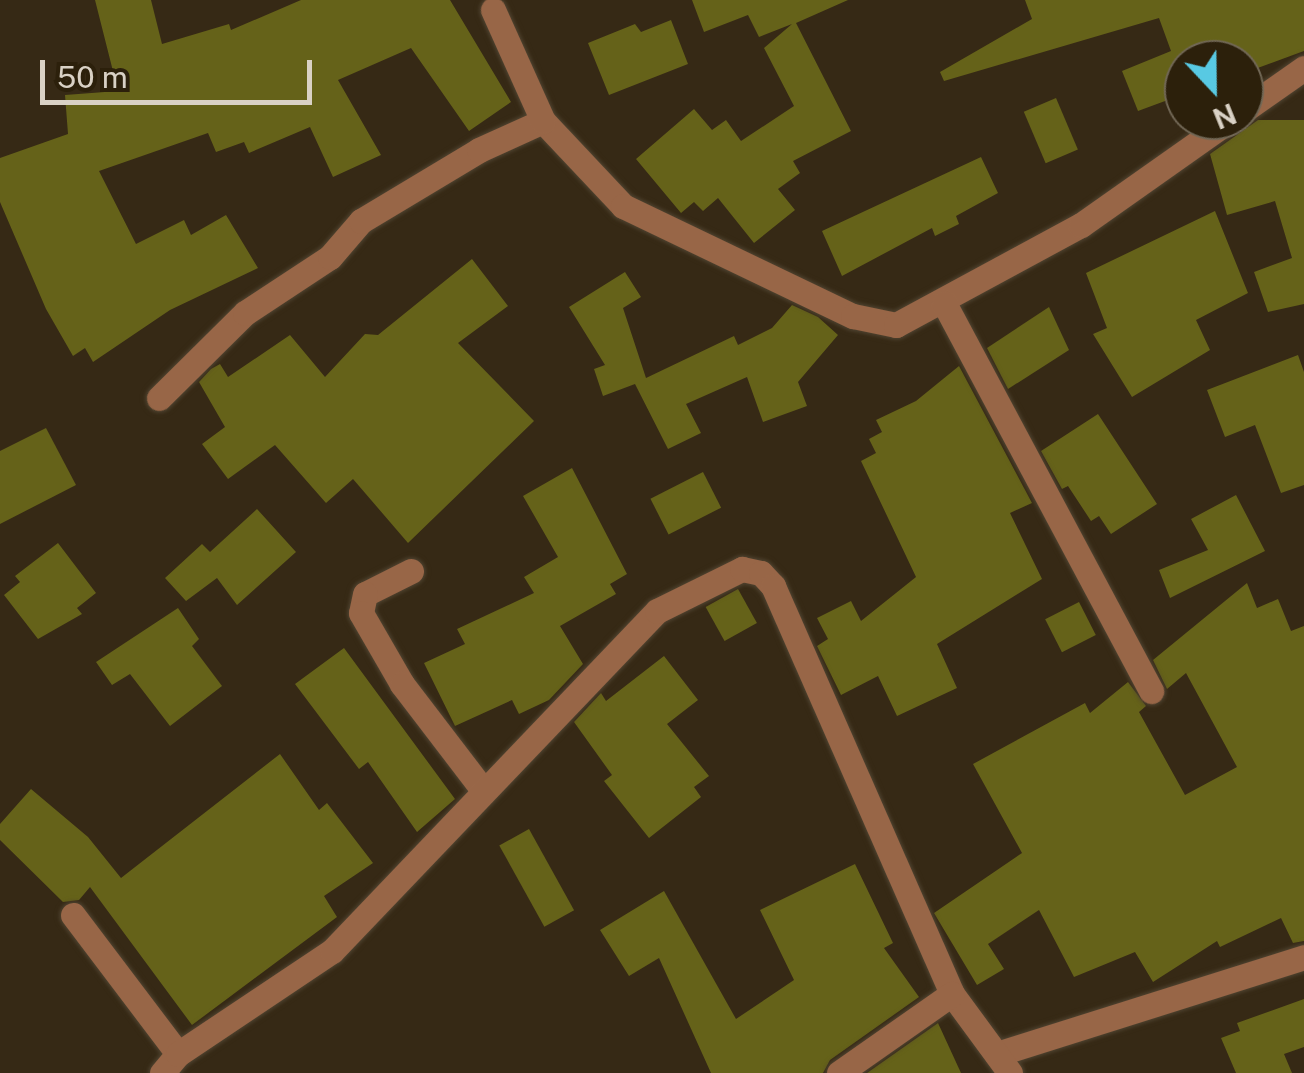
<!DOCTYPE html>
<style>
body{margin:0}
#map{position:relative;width:1304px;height:1073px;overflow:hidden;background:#362915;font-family:"Public Sans",sans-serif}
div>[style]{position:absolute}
.building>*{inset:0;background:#656219;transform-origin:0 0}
.roads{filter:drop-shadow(0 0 2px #504431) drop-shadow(0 0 2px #504431)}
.minor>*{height:25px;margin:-12.5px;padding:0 12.5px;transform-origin:12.5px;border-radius:12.5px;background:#986647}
span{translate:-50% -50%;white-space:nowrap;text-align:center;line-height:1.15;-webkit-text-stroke:9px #2c200b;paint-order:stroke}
.north{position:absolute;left:1164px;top:40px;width:100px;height:100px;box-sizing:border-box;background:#2c200b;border:2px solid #716755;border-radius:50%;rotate:158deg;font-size:28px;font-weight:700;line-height:40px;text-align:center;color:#d9d1c5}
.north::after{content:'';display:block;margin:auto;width:35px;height:45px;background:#58c9e3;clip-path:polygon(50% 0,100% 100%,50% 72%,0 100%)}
.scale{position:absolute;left:40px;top:60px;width:272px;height:45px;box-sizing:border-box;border:5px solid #d9d1c5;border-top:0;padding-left:12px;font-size:30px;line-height:35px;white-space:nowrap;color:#d9d1c5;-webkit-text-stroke:8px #2c200b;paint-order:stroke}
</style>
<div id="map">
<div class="building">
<div style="clip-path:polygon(95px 0,151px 0,162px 44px,229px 24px,231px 30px,301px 0,450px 0,511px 102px,469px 131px,411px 48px,338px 80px,381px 155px,333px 177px,310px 127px,249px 153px,244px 142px,216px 152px,208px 133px,99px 171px,136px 244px,184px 220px,191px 235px,226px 215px,258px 268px,170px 310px,93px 362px,85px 348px,73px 356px,46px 309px,0 202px,0 158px,68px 134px,65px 95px,118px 91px)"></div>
<div style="clip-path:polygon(692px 0,848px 0,796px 23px,851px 131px,793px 161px,800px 173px,778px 189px,795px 210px,754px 243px,718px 198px,703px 211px,694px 202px,681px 213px,636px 159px,694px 109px,712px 130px,726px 120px,741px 141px,794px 106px,764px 48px,792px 24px,759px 37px,748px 15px,704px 32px)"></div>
<div style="clip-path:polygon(1025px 0,1304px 0,1304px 51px,1244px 73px,1244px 60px,1184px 60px,1184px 94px,1138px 111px,1122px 71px,1171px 51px,1159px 18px,944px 81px,940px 72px,1032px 19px)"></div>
<div style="clip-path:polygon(671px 20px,688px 64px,609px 95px,588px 43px,635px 24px,641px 32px)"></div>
<div style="left:1056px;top:98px;width:56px;height:35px;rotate:67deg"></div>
<div style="clip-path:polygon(1258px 120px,1304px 120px,1304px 304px,1268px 312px,1254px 272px,1292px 258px,1275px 201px,1227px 215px,1210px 154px)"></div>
<div style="clip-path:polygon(981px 157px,998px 193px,956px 216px,959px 224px,935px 236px,932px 228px,842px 276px,822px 231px)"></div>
<div style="clip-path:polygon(1215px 211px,1248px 293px,1196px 320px,1210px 350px,1132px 397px,1093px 334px,1107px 328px,1086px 273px)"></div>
<div style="clip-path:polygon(472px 259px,508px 306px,458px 343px,534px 421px,408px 543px,353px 479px,326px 503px,275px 445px,228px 479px,202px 444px,225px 427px,199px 382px,211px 369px,220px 364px,228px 377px,290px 335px,325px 377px,365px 334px,378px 335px)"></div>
<div style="clip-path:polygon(625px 272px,641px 297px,623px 308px,646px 378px,734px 336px,738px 345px,772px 328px,792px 305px,818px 317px,838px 335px,798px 382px,807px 406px,763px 422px,747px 377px,686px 404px,701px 433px,668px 449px,635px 384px,603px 396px,594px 369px,605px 365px,569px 307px)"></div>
<div style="clip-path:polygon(1049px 307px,1069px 350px,1008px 389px,987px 348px)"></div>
<div style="clip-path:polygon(1298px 355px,1304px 372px,1304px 485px,1281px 493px,1255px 425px,1225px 437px,1207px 390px)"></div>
<div style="clip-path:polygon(959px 366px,1032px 503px,1010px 513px,1042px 579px,937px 644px,957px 688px,897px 716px,878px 676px,841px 695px,817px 646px,828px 639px,817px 618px,851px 601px,861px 621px,916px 577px,861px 461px,876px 453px,869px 439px,882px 432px,876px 420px,916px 401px)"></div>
<div style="clip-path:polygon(1098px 414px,1157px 504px,1111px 534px,1099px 516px,1091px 521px,1068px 486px,1062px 489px,1041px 451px)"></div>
<div style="clip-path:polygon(46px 428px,76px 485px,0 524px,0 451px)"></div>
<div style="clip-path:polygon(572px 468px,627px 574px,610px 584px,616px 594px,560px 626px,583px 664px,549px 700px,519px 714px,512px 700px,455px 726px,424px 663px,465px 644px,457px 629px,534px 593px,524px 577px,558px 557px,523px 496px)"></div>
<div style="left:703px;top:472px;width:40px;height:59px;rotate:63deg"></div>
<div style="clip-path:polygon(1236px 495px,1265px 551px,1170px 598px,1159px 570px,1208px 550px,1191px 519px)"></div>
<div style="clip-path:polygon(257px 509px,296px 552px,237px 605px,217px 578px,186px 601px,165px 578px,202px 544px,210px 552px)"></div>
<div style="clip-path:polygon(58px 543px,96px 593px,77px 608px,82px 614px,38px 639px,4px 595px,20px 582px,15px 576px)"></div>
<div style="clip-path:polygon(1247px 583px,1257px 608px,1278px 599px,1291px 631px,1304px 626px,1304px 941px,1293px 943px,1281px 918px,1220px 947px,1217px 941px,1153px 982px,1135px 952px,1074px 977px,1039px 910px,988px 944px,1004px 969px,977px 985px,934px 913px,1022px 853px,973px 764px,1085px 703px,1090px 713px,1128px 682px,1146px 706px,1139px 712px,1185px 795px,1237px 767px,1186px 673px,1167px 689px,1153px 660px)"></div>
<div style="left:738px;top:589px;width:39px;height:37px;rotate:61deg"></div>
<div style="left:1079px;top:602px;width:37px;height:38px;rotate:63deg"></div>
<div style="clip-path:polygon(178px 608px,199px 639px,192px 646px,222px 686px,170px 726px,130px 674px,112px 685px,96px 662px)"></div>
<div style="clip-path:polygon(344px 648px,455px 799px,417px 832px,368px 762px,359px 769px,295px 684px)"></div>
<div style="clip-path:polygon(664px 656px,698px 700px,667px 724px,709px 776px,694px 787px,701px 797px,649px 838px,604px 781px,612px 775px,574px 722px,601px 693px,606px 701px)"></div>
<div style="clip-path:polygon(280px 754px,319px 810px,327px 803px,373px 863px,324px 896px,337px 917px,192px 1025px,90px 887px,79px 900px,63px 902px,0 840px,0 824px,31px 789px,88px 837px,121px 878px)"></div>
<div style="left:529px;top:829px;width:93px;height:34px;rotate:61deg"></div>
<div style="clip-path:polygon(855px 864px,893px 943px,884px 948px,919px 997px,830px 1060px,823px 1073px,711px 1073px,659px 958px,629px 976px,600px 930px,664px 891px,736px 1019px,794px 980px,760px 910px)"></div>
<div style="clip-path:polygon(1304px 999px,1304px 1047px,1284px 1054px,1292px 1073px,1236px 1073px,1221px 1038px,1240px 1031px,1237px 1023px)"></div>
<div style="clip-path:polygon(938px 1023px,961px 1073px,867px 1073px)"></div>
</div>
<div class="roads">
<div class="minor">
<div style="left:1244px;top:110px;width:73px;rotate:-35deg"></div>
<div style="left:543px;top:121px;width:117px;rotate:46.7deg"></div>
<div style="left:623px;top:206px;width:255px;rotate:25.6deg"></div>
<div style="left:853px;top:316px;width:44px;rotate:11.8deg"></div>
<div style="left:896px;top:325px;width:210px;rotate:-28.4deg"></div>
<div style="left:1081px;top:225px;width:182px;rotate:-35.2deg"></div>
<div style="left:944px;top:303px;width:440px;rotate:61.9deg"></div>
<div style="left:159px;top:398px;width:121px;rotate:-44.7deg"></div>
<div style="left:245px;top:313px;width:102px;rotate:-33.4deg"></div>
<div style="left:330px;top:257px;width:48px;rotate:-49.3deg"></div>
<div style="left:361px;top:221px;width:138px;rotate:-31deg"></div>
<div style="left:479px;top:150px;width:70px;rotate:-24.4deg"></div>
<div style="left:543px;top:121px;width:122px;rotate:-114.2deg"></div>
<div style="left:411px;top:571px;width:51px;rotate:153.4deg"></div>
<div style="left:365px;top:594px;width:19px;rotate:102deg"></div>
<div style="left:361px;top:613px;width:82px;rotate:60deg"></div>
<div style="left:402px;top:684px;width:133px;rotate:52.6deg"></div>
<div style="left:73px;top:915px;width:174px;rotate:52.9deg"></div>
<div style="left:997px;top:1054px;width:322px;rotate:-17.5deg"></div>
<div style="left:162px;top:1073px;width:25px;rotate:-50deg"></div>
<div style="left:178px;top:1054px;width:185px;rotate:-33.8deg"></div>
<div style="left:332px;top:951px;width:470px;rotate:-46.3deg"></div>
<div style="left:657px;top:611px;width:95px;rotate:-26.3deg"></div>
<div style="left:742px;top:569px;width:19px;rotate:12deg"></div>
<div style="left:761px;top:573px;width:18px;rotate:47deg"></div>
<div style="left:773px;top:586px;width:446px;rotate:66.3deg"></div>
<div style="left:952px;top:994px;width:98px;rotate:53.7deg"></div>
<div style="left:839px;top:1073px;width:138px;rotate:-35deg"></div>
</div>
</div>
<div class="north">N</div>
<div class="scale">50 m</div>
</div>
